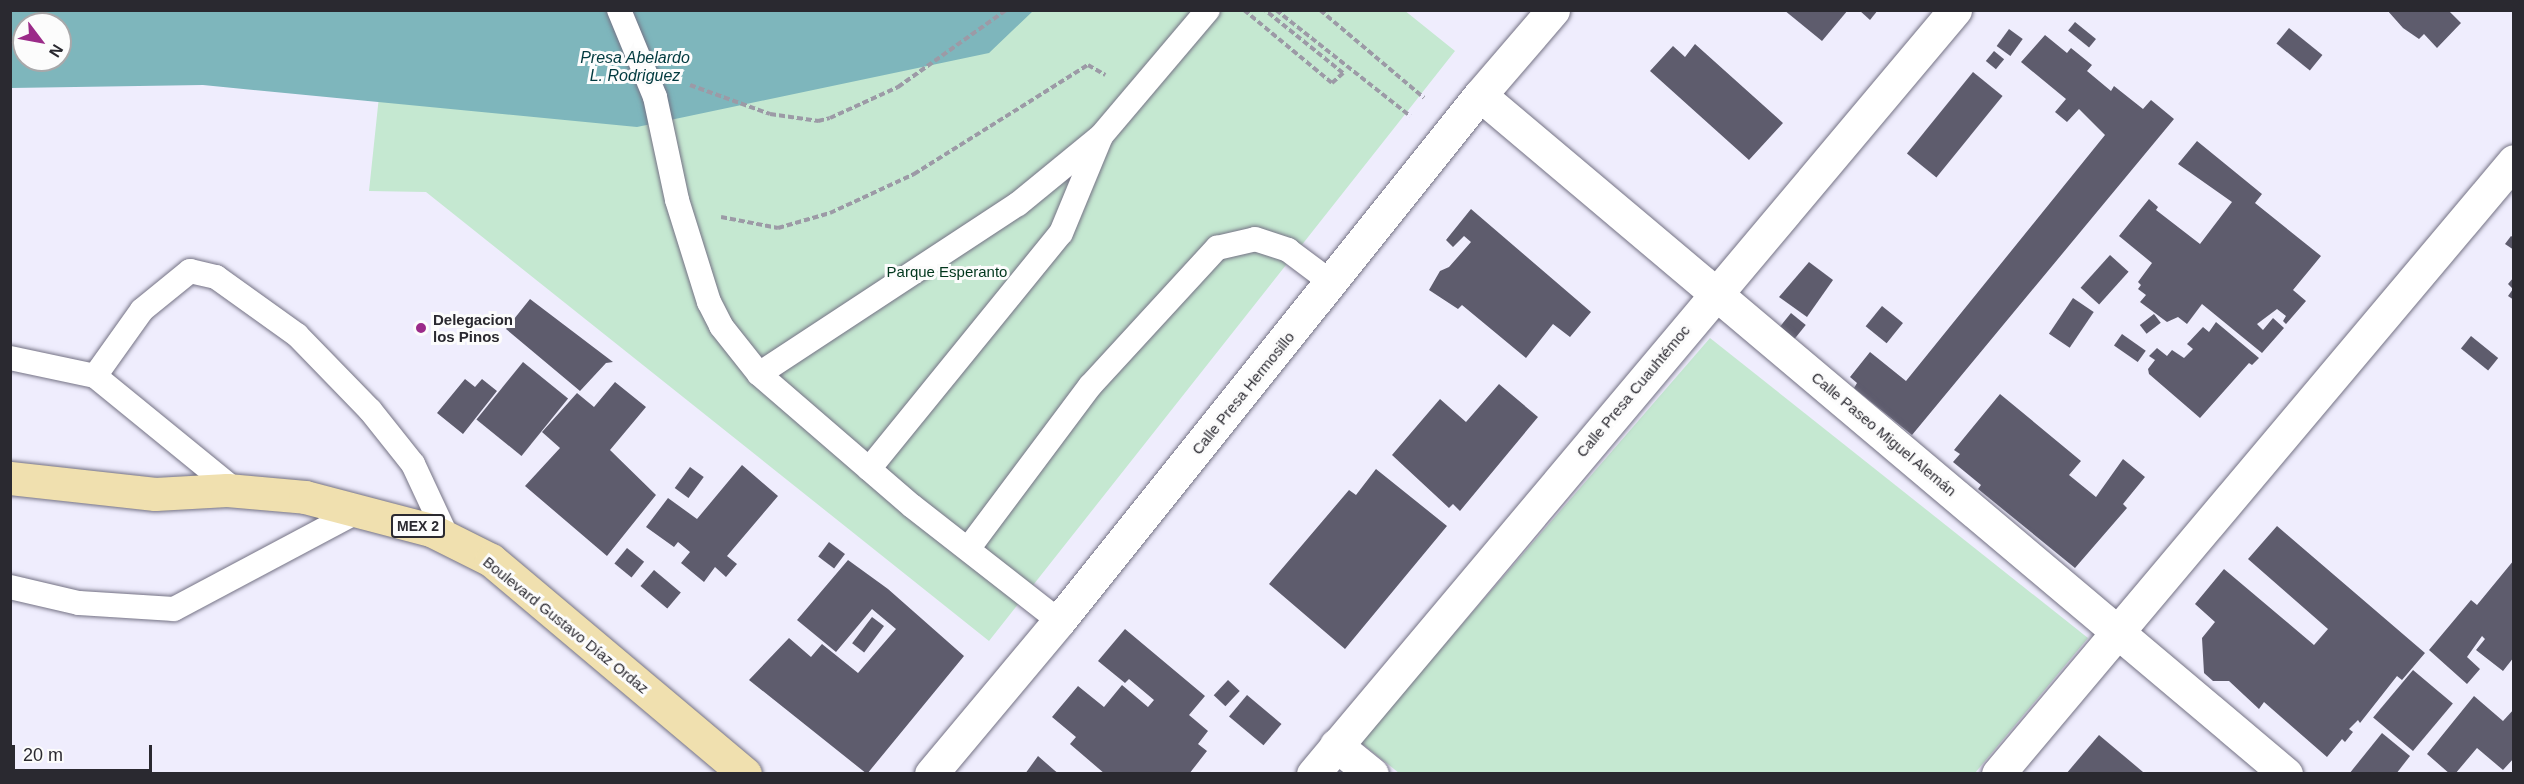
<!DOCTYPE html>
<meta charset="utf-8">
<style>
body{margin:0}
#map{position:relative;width:2524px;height:784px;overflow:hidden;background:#efedfd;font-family:Helvetica,sans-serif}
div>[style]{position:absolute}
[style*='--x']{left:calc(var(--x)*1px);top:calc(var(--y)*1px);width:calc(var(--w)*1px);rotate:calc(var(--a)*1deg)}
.green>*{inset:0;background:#c5e8d1}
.water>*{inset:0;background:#7eb6bc}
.building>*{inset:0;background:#5e5c6d;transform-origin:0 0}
.path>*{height:4px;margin-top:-2px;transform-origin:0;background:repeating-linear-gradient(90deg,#9c9aa6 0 6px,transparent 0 9px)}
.roads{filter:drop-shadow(0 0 2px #747284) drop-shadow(0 0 2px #747284)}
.lane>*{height:24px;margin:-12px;padding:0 12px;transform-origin:12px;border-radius:12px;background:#fff}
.street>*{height:33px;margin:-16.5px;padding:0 16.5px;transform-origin:16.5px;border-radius:16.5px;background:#fff}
.secondary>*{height:33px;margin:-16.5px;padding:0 16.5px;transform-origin:16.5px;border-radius:16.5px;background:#fff}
.primary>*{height:33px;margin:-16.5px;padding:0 16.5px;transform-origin:16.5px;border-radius:16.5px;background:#f0e0af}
.dots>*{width:16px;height:16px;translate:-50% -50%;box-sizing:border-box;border:3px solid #fcfcfc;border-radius:50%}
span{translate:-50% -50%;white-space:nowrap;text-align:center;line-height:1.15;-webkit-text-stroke:6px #fcfcfc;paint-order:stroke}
.shield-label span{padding:2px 4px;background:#fcfcfc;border:2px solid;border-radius:4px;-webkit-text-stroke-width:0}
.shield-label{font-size:14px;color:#2a2930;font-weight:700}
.park-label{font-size:15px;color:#00361c}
.poi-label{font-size:15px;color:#2a2930;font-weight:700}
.left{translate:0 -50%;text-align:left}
.street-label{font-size:15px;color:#2a2930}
.water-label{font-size:16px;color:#013a3f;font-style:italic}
.frame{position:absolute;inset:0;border:12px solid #2a2930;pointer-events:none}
.north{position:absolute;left:12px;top:12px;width:60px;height:60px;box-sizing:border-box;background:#fcfcfc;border:2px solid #a8a8aa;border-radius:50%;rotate:122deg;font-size:16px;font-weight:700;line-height:24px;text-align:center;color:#2a2930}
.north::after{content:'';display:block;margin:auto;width:21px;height:27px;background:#9b2b89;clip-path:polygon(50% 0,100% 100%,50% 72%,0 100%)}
.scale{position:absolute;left:12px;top:745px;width:140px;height:27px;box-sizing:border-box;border:3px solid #2a2930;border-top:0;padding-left:8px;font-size:18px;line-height:21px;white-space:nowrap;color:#2a2930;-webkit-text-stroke:4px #fcfcfc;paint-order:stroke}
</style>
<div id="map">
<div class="green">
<i style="clip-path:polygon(1404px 10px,1455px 51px,989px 641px,426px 192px,369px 191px,388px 11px)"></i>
<i style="clip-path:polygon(1710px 338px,2088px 638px,1975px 773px,1399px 773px,1360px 742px)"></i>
</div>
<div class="water">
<i style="clip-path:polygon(evenodd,10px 11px,1033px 11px,989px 53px,637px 127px,203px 85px,11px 88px,10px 11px,24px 24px,60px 24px,60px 60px,24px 60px,24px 24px)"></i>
</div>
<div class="building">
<i style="clip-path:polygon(1784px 10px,1848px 10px,1822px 41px)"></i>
<i style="clip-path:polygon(1859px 10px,1878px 10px,1870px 20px)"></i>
<i style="clip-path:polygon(2387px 10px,2448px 10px,2461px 23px,2437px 48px,2424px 34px,2419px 39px,2403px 28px)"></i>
<i style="left:2075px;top:22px;width:27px;height:11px;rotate:39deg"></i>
<i style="left:2289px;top:28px;width:43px;height:20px;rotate:39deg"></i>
<i style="left:2009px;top:29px;width:17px;height:21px;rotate:36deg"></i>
<i style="clip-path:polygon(2045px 35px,2067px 53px,2071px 48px,2092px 65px,2087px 71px,2111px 91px,2114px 86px,2143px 109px,2151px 100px,2174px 119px,1912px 435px,1854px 388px,1857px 383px,1850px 377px,1870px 352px,1906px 381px,2105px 135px,2079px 109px,2067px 122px,2055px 112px,2066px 99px,2021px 62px)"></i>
<i style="clip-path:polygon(1695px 44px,1783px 123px,1749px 160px,1650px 71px,1673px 46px,1685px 57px)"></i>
<i style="left:1994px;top:51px;width:13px;height:13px;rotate:39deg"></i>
<i style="left:1973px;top:72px;width:38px;height:105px;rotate:39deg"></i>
<i style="clip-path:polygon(2197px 141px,2262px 194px,2255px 203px,2321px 256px,2293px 290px,2306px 301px,2286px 324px,2283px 321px,2286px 316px,2277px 309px,2257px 324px,2263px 330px,2273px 318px,2284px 328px,2262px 353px,2202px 304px,2187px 324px,2178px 317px,2167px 322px,2140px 302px,2146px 295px,2138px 289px,2141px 285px,2138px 282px,2152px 263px,2119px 236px,2149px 199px,2158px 207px,2156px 210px,2200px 244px,2232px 202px,2178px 164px)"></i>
<i style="clip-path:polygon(1471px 209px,1591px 312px,1570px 337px,1553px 324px,1526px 358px,1462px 305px,1458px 309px,1429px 290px,1440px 271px,1449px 267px,1471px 242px,1464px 236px,1453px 247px,1446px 240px)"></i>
<i style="clip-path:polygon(2511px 236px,2514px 238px,2514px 250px,2505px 244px)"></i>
<i style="left:2110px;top:255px;width:25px;height:44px;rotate:42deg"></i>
<i style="clip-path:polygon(1809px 262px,1833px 280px,1807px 317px,1779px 297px)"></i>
<i style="clip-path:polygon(2514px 277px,2514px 300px,2508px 296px,2513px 289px,2508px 284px)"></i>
<i style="left:2073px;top:298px;width:25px;height:43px;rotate:34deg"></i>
<i style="clip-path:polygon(530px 299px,613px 362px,606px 363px,580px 391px,506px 329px)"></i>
<i style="left:1882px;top:306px;width:27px;height:26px;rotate:39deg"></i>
<i style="left:1791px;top:313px;width:19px;height:18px;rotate:39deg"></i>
<i style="left:2154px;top:314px;width:11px;height:18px;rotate:52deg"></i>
<i style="clip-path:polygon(2216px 322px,2259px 358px,2252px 365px,2249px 363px,2200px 418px,2149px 374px,2148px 369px,2155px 360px,2149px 356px,2157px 348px,2167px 356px,2172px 350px,2184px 358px,2193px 349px,2187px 344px,2203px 327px,2209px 332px)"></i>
<i style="left:2122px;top:334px;width:29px;height:14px;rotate:35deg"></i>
<i style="left:2471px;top:336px;width:35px;height:16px;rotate:39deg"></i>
<i style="left:523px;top:362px;width:58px;height:74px;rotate:39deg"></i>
<i style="clip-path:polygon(465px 379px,475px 387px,482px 379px,497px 391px,463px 434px,437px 413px)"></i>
<i style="clip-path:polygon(615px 382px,646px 407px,610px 450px,656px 495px,607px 556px,525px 486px,560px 448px,542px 432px,577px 393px,594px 407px)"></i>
<i style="clip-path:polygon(1499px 384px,1538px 417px,1460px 511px,1453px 504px,1449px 508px,1392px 455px,1440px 399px,1466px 422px)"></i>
<i style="clip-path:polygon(2000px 394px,2081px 461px,2069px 475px,2096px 497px,2123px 459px,2145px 477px,2123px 504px,2127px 508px,2075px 568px,1978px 489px,1981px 485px,1953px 462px,1960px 454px,1954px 450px)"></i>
<i style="clip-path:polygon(742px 465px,778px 496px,727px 556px,737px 564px,726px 577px,715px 567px,704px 582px,681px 563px,690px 552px,678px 542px,674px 547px,646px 527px,668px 498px,697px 519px)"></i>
<i style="left:690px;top:467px;width:17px;height:26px;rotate:36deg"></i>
<i style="clip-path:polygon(1376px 469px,1447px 526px,1345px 649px,1269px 584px,1349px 490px,1356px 495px)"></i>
<i style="clip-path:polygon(2277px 526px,2425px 653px,2402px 680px,2397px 676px,2360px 723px,2358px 720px,2349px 729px,2353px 732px,2345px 742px,2342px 739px,2327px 757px,2264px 702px,2259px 709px,2229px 681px,2213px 681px,2204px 673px,2202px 638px,2215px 622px,2195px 604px,2224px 569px,2314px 645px,2328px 629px,2248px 559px)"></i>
<i style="left:829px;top:542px;width:20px;height:18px;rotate:37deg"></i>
<i style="left:627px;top:548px;width:22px;height:20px;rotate:39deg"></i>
<i style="clip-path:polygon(848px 560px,888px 589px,964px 656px,867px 774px,749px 680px,789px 638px,811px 657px,822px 644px,858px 673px,896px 629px,872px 609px,836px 652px,797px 620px)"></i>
<i style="clip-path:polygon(2514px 560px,2514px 657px,2503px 671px,2476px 650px,2485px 639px,2482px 636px,2467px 657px,2480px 669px,2467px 684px,2429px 650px,2471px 600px,2477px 605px)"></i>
<i style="left:654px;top:570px;width:35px;height:21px;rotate:40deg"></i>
<i style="left:872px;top:617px;width:15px;height:33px;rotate:37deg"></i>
<i style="clip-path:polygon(1125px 629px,1205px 696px,1189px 715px,1208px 731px,1198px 744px,1207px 751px,1189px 774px,1105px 774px,1070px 744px,1076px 737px,1052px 717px,1078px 686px,1104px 707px,1122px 685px,1148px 707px,1154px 700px,1129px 679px,1125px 683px,1098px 661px)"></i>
<i style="left:2413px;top:670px;width:52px;height:62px;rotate:40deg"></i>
<i style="left:1228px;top:680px;width:16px;height:21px;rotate:43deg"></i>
<i style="left:1247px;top:695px;width:45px;height:28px;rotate:40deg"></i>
<i style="clip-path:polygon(2474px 696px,2503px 721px,2514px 709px,2514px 758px,2503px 770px,2477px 748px,2455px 774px,2450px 774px,2427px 754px)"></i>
<i style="clip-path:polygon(2382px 733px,2410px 756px,2396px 774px,2349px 774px)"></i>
<i style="clip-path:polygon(2099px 735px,2143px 772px,2141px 774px,2066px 774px)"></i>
<i style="clip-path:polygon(1038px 756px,1054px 770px,1059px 774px,1025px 774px)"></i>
</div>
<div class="path">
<i style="--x:1244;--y:10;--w:114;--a:39.7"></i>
<i style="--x:1332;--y:83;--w:15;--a:-42"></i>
<i style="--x:1343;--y:73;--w:100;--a:-141.1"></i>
<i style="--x:1276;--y:10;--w:171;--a:38.3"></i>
<i style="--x:1320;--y:10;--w:136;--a:40.2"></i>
<i style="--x:690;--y:85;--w:85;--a:19.9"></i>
<i style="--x:770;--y:114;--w:49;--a:8.3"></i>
<i style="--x:818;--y:121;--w:12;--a:-14"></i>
<i style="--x:830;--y:118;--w:75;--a:-24.5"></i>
<i style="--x:898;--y:87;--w:133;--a:-35.5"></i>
<i style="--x:721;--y:217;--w:58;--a:10.9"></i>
<i style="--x:778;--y:228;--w:54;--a:-16.1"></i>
<i style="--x:830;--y:213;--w:93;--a:-24.9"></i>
<i style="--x:914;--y:174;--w:205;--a:-32.1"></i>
<i style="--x:1088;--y:65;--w:20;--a:30"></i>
</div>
<div class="roads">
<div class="lane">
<i style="--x:619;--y:10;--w:94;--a:67.5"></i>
<i style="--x:655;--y:97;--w:105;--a:77.9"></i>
<i style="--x:677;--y:200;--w:107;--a:72.6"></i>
<i style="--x:709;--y:302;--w:27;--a:63"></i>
<i style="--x:721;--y:326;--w:61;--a:51.6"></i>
<i style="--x:759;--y:374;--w:202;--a:40.8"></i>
<i style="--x:912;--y:506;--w:187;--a:38"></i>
<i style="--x:10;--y:358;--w:87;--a:12"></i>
<i style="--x:759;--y:374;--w:310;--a:-33.3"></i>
<i style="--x:1018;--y:204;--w:107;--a:-39.3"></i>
<i style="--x:1101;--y:136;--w:165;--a:-49.7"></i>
<i style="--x:869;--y:469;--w:304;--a:-50.9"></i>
<i style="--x:1061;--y:233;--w:102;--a:-67.5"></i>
<i style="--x:236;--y:491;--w:182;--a:-140.8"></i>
<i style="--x:95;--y:376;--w:81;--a:-54.5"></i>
<i style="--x:142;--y:310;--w:62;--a:-39.1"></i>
<i style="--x:190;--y:271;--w:27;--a:13"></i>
<i style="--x:216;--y:277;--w:100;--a:35.6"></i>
<i style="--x:297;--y:335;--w:105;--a:45.8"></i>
<i style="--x:370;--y:410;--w:69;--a:51.5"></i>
<i style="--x:413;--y:464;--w:83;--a:65"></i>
<i style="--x:968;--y:549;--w:204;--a:-53.2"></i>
<i style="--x:1090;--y:386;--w:188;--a:-47.4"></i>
<i style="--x:1217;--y:248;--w:39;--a:-13"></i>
<i style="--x:1255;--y:239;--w:35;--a:18"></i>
<i style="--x:1288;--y:250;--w:54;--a:36.7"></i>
<i style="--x:10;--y:587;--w:71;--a:13.1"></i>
<i style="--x:79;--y:603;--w:95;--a:3.6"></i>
<i style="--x:174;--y:609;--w:213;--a:-28"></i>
</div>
<div class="street">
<i style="--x:1480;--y:95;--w:1054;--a:40.11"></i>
<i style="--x:1336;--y:745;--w:46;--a:38.9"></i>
<i style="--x:931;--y:774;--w:199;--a:-50.1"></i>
<i style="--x:1059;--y:621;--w:674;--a:-51.33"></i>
<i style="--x:1480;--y:95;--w:112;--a:-49.3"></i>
<i style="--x:1998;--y:774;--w:801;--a:-49.91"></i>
</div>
<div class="secondary">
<i style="--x:1313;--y:774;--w:998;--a:-49.96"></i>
</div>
<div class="primary">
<i style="--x:10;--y:478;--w:146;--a:6.3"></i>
<i style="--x:155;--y:494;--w:72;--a:-3.2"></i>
<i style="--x:227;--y:490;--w:78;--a:5.1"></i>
<i style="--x:305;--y:497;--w:130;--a:14.7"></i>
<i style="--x:431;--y:530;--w:67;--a:26.6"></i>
<i style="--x:491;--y:560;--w:332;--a:40.1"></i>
</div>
</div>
<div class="dots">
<i style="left:421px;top:328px;background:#9b2b89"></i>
</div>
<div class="shield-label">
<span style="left:418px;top:526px">MEX 2</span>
</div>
<div class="park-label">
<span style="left:947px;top:272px">Parque Esperanto</span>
</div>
<div class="poi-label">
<span class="left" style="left:433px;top:328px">Delegacion<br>los Pinos</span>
</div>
<div class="street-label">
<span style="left:1633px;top:391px;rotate:-50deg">Calle Presa Cuauhtémoc</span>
<span style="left:1243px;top:393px;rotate:-51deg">Calle Presa Hermosillo</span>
<span style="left:1884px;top:434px;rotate:40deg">Calle Paseo Miguel Alemán</span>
<span style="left:566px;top:625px;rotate:39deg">Boulevard Gustavo Díaz Ordaz</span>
</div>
<div class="water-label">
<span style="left:635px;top:67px">Presa Abelardo<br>L. Rodriguez</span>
</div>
<div class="frame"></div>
<div class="north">N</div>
<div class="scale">20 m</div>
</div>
